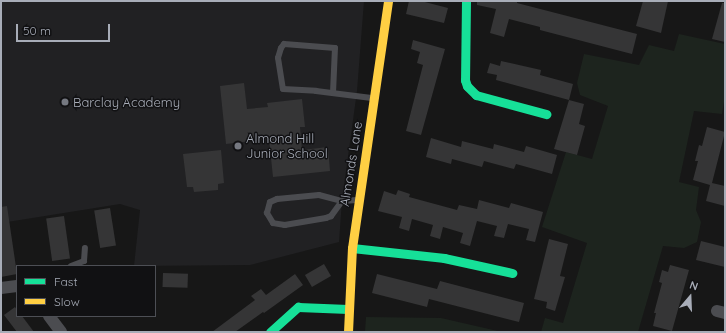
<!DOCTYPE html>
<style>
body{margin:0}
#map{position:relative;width:726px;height:333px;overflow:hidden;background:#171717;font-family:Quicksand,sans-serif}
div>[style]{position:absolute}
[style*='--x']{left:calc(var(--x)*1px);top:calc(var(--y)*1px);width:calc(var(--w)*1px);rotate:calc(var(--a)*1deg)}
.built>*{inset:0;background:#212123}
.green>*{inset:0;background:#1d241e}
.building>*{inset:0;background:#353536;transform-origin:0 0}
.lane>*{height:6px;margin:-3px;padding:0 3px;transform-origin:3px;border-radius:3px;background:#4b4c50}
.street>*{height:12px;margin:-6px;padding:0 6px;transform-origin:6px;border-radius:6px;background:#4b4c50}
.fast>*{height:9px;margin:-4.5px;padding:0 4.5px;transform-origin:4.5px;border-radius:4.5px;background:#16e098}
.slow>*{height:9px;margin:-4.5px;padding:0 4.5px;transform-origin:4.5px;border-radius:4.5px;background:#ffcf43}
.dots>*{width:11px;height:11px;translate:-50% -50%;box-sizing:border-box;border:2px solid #111113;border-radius:50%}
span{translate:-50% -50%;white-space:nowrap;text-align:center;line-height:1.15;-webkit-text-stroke:3px #111113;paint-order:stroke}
.poi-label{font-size:13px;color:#a8adb8}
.left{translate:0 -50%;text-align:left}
.street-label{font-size:13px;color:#a8adb8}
.frame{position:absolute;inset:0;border:2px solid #a8adb8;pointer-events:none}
.legend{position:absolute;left:16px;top:265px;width:140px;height:52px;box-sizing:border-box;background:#111113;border:1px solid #4d4f55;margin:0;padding:5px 7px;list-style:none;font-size:12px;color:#a8adb8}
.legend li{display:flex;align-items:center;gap:8px;height:20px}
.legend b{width:20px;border:1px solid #4d4f55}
.north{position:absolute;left:670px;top:277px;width:40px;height:40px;-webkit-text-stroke:3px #111113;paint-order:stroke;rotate:19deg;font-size:11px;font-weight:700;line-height:16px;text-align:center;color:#a8adb8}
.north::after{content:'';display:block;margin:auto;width:14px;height:18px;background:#a8adb8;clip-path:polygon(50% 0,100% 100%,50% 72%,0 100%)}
.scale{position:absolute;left:16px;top:24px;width:94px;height:18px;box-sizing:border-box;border:2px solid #a8adb8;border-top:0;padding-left:5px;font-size:12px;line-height:14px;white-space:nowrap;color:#a8adb8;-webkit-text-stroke:3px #111113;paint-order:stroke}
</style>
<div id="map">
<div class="built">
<i style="clip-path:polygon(1px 1px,364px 1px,357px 91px,342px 200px,339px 242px,250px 265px,134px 266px,140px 210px,120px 204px,1px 223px)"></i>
</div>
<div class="green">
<i style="clip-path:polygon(679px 34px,725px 44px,725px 96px,722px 114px,694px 111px,679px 182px,699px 187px,696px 210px,701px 222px,697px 242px,684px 248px,663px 246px,638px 332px,541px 332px,545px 318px,563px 323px,587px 243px,542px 227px,566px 152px,592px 159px,608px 106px,580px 95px,577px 83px,584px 54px,639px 65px,649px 45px,674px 51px)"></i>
<i style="clip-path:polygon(366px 317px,441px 318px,502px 332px,365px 332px)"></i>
</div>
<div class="building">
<i style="clip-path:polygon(409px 1px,421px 1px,448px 8px,444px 23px,406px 14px)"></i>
<i style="clip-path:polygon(477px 1px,517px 1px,517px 3px,637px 34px,632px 54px,540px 30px,540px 27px,509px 19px,504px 37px,490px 33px,496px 9px,477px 5px)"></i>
<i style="clip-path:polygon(643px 1px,668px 1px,661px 33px,636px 26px)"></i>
<i style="clip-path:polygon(722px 3px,725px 3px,725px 42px,712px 39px)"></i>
<i style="clip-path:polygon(413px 40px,445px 49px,421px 135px,406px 131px,423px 65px,417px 63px,420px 52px,411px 49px)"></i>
<i style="clip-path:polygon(501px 61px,541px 70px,540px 75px,573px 84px,569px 100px,584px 104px,579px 124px,585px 126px,577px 155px,554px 149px,569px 100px,496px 80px,497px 75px,487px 73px,490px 63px,500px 66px)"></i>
<i style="clip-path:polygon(244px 83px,247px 109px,268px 107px,267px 103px,302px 99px,305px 127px,300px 127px,302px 150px,328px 147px,330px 171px,273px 177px,269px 139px,226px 144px,220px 86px)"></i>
<i style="clip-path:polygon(707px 127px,725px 132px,712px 183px,725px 186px,725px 206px,706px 201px,710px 185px,693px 180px,698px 161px,695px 161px,699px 145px,702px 146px)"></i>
<i style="clip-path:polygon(431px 138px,461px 147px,462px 141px,493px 149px,494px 144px,524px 152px,526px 146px,557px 155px,552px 174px,516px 164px,514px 169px,484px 161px,482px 167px,452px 159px,451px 164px,426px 157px)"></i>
<i style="clip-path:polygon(221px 150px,224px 183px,218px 184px,218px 190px,194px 192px,193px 187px,187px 187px,183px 154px)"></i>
<i style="clip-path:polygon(398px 190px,410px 194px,409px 197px,457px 210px,459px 205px,477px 209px,479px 200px,509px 208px,511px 203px,543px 212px,535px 242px,526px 240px,529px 229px,508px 224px,504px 238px,494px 236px,497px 226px,477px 221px,470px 246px,460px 243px,463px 233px,443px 227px,440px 239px,430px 236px,433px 225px,412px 219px,409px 231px,399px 228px,402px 217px,378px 211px,384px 191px,396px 195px)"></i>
<i style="clip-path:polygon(7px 206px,17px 274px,1px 277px,1px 207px)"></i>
<i style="left:110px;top:208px;width:38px;height:16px;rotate:81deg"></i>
<i style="left:64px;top:216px;width:43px;height:18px;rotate:82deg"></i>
<i style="clip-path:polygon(549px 239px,568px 244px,560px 276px,565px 277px,555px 311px,546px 308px,547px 302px,534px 299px)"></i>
<i style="clip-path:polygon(701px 241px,725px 247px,725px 267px,696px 260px)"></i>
<i style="left:324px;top:264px;width:14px;height:22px;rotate:60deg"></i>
<i style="clip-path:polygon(670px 265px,689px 270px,672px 331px,653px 326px,656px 313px,654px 313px,662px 283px,659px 282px,662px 270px,668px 272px)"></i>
<i style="left:163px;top:273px;width:25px;height:14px;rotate:2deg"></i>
<i style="clip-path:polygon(295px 274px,303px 285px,264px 313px,263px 312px,235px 332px,212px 332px,255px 300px,251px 296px,261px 289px,266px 295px)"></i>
<i style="clip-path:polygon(377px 274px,437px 289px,440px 281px,524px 303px,519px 322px,429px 299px,427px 307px,372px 293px)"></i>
<i style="clip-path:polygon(15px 307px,17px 310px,17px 316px,22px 316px,34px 332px,17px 332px,4px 315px)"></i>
</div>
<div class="lane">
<i style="--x:333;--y:93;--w:45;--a:-87.5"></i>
<i style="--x:335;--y:48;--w:51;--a:-175.5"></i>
<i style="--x:284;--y:44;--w:5;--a:127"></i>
<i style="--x:281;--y:48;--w:10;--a:107"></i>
<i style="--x:278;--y:58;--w:31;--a:81"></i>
<i style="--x:283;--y:89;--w:33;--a:3"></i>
<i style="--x:316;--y:91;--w:56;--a:7.1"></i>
<i style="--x:342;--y:201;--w:19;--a:126"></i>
<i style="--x:331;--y:216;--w:5;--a:158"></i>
<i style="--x:326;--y:218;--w:42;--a:170.3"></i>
<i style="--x:285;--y:225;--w:12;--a:-171"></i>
<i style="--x:273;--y:223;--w:12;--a:-121"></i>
<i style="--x:267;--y:213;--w:11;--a:-75"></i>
<i style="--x:270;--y:202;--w:8;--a:-23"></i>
<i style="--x:277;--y:199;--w:42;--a:-5.4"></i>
<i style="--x:319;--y:195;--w:24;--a:15"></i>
<i style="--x:342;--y:201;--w:15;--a:-4"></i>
<i style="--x:71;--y:266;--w:14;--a:-21"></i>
<i style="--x:84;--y:261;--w:13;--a:-86"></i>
</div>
<div class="street">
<i style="--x:1;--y:288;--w:16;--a:-7"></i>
<i style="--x:717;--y:311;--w:8;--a:14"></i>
<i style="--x:49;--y:316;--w:20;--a:53"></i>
</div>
<div class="fast">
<i style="--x:466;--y:1;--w:79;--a:90.7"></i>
<i style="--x:465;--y:80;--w:6;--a:72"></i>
<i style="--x:467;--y:86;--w:13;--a:45"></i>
<i style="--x:476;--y:95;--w:73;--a:15.2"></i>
<i style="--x:352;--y:248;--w:93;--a:6.2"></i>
<i style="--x:444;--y:258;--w:70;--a:12.4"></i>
<i style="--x:270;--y:332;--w:38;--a:-42"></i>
<i style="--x:298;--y:307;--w:50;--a:2.3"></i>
</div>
<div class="slow">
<i style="--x:348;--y:332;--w:84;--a:-87.3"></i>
<i style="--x:352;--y:248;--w:250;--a:-81.7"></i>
</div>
<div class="dots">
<i style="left:65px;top:102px;background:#757880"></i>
<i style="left:238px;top:146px;background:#757880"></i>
</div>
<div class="poi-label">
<span class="left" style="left:73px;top:102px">Barclay Academy</span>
<span class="left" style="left:246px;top:146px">Almond Hill<br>Junior School</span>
</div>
<div class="street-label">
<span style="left:351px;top:164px;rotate:-81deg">Almonds Lane</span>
</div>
<div class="frame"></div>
<ul class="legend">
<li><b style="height:5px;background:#16e098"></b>Fast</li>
<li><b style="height:5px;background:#ffcf43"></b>Slow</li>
</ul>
<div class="north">N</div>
<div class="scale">50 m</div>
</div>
